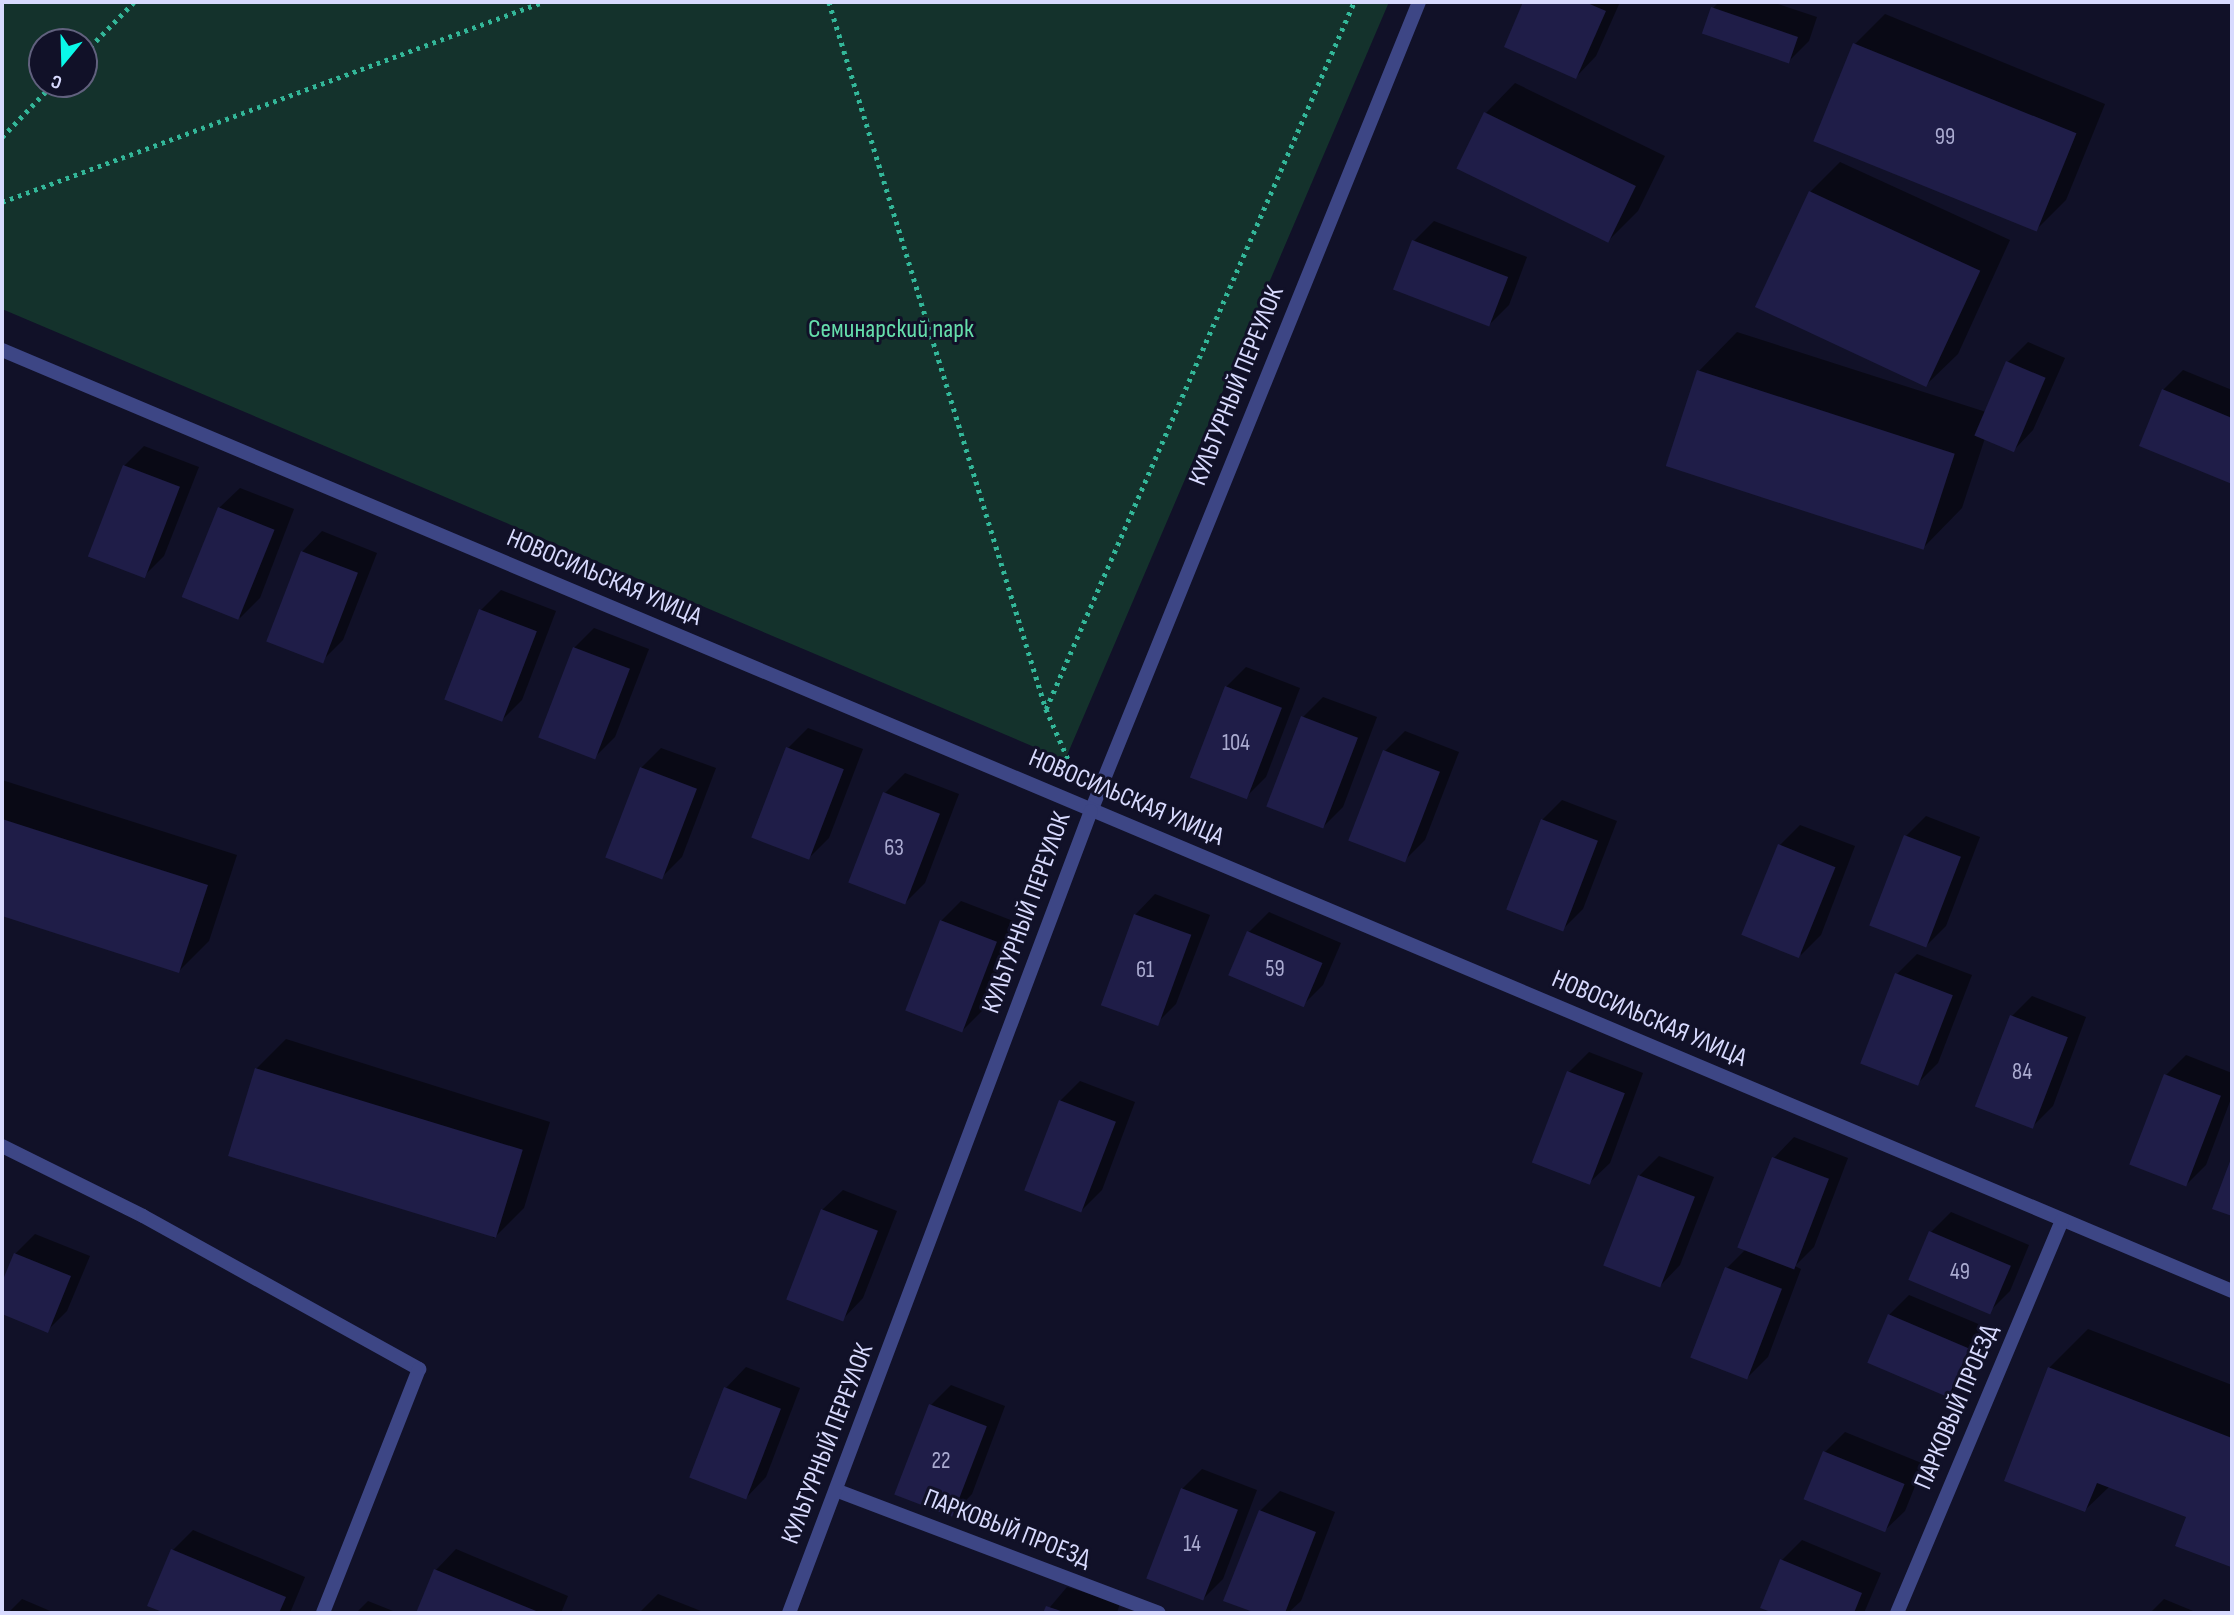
<!DOCTYPE html>
<meta charset="utf-8">
<style>
body{margin:0}
#map{position:relative;width:2234px;height:1615px;overflow:hidden;background:#111128;font-family:"Sofia Sans Condensed",sans-serif}
div>[style]{position:absolute}
[style*='--x']{left:calc(var(--x)*1px);top:calc(var(--y)*1px);width:calc(var(--w)*1px);rotate:calc(var(--a)*1deg)}
.green>*{inset:0;background:#14322c}
.shadow>*{inset:0;background:#0007}
.building>*{inset:0;background:#1f1d48;transform-origin:0 0}
.path>*{height:4.5px;margin-top:-2.25px;transform-origin:0;background:repeating-linear-gradient(90deg,#33b799 0 3.5px,transparent 0 8.5px)}
.lane>*{height:14px;margin:-7px;padding:0 7px;transform-origin:7px;border-radius:7px;background:#3d4685}
.street>*{height:14px;margin:-7px;padding:0 7px;transform-origin:7px;border-radius:7px;background:#3d4685}
span{translate:-50% -50%;white-space:nowrap;text-align:center;line-height:1.15;-webkit-text-stroke:6px #111128;paint-order:stroke}
.number-label{font-size:23px;color:#aaabd0}
.number-label span{-webkit-text-stroke-width:0}
.park-label{font-size:26px;color:#65ddab}
.street-label{font-size:26px;color:#d8dafe}
.frame{position:absolute;inset:0;border:4px solid #d8dafe;pointer-events:none}
.north{position:absolute;left:28px;top:28px;width:70px;height:70px;box-sizing:border-box;background:#111128;border:2px solid #61617e;border-radius:50%;rotate:199deg;font-size:19px;font-weight:700;line-height:28px;text-align:center;color:#d8dafe}
.north::after{content:'';display:block;margin:auto;width:24px;height:32px;background:#0af9e9;clip-path:polygon(50% 0,100% 100%,50% 72%,0 100%)}
</style>
<div id="map">
<div class="green">
<i style="clip-path:polygon(evenodd,2px 2px,1389px 2px,1065px 760px,2px 309px,2px 2px,42px 42px,84px 42px,84px 84px,42px 84px,42px 42px)"></i>
</div>
<div class="shadow">
<i style="clip-path:polygon(1525px 2px,1620px 2px,1596px 56px,1576px 77px,1506px 46px)"></i>
<i style="clip-path:polygon(1719px 2px,1772px 2px,1817px 17px,1809px 41px,1789px 61px,1713px 8px)"></i>
<i style="clip-path:polygon(1885px 14px,2105px 104px,2066px 200px,2036px 230px,1855px 44px)"></i>
<i style="clip-path:polygon(1515px 83px,1665px 156px,1638px 211px,1608px 241px,1459px 168px,1486px 113px)"></i>
<i style="clip-path:polygon(1840px 162px,2010px 240px,1958px 354px,1928px 383px,1810px 192px)"></i>
<i style="clip-path:polygon(1434px 221px,1527px 257px,1509px 305px,1489px 325px,1414px 241px)"></i>
<i style="clip-path:polygon(1737px 332px,1986px 412px,2008px 362px,2028px 342px,2065px 358px,2033px 430px,2013px 451px,1985px 438px,1962px 508px,1924px 547px,1699px 371px)"></i>
<i style="clip-path:polygon(2183px 370px,2232px 390px,2232px 482px,2141px 445px,2163px 390px)"></i>
<i style="clip-path:polygon(144px 446px,199px 467px,164px 556px,144px 576px,124px 466px)"></i>
<i style="clip-path:polygon(240px 488px,294px 509px,260px 598px,240px 618px,219px 508px)"></i>
<i style="clip-path:polygon(322px 531px,377px 553px,343px 640px,323px 660px,302px 552px)"></i>
<i style="clip-path:polygon(501px 590px,556px 611px,522px 700px,502px 720px,481px 610px)"></i>
<i style="clip-path:polygon(594px 628px,649px 649px,615px 737px,595px 757px,574px 648px)"></i>
<i style="clip-path:polygon(1246px 667px,1300px 688px,1266px 777px,1246px 797px,1226px 687px)"></i>
<i style="clip-path:polygon(1323px 697px,1377px 717px,1343px 807px,1323px 827px,1268px 806px,1303px 717px)"></i>
<i style="clip-path:polygon(808px 728px,863px 749px,829px 838px,809px 858px,788px 748px)"></i>
<i style="clip-path:polygon(1405px 731px,1459px 752px,1425px 840px,1405px 860px,1385px 751px)"></i>
<i style="clip-path:polygon(661px 748px,716px 768px,682px 857px,662px 877px,641px 768px)"></i>
<i style="clip-path:polygon(905px 773px,959px 794px,925px 883px,905px 903px,885px 793px)"></i>
<i style="clip-path:polygon(2px 780px,237px 855px,209px 941px,179px 971px,2px 914px)"></i>
<i style="clip-path:polygon(1562px 800px,1617px 821px,1583px 909px,1563px 929px,1542px 820px)"></i>
<i style="clip-path:polygon(1926px 816px,1980px 837px,1946px 926px,1926px 946px,1906px 836px)"></i>
<i style="clip-path:polygon(1800px 825px,1855px 846px,1821px 935px,1801px 955px,1780px 845px)"></i>
<i style="clip-path:polygon(1155px 894px,1210px 915px,1176px 1004px,1156px 1024px,1135px 915px)"></i>
<i style="clip-path:polygon(961px 901px,1016px 922px,982px 1011px,962px 1031px,941px 921px)"></i>
<i style="clip-path:polygon(1269px 912px,1341px 943px,1323px 985px,1303px 1005px,1249px 932px)"></i>
<i style="clip-path:polygon(1917px 954px,1972px 975px,1938px 1063px,1918px 1083px,1897px 974px)"></i>
<i style="clip-path:polygon(2032px 996px,2086px 1017px,2053px 1106px,2033px 1126px,2012px 1016px)"></i>
<i style="clip-path:polygon(286px 1039px,550px 1122px,524px 1208px,494px 1238px,256px 1069px)"></i>
<i style="clip-path:polygon(1589px 1052px,1643px 1073px,1610px 1163px,1589px 1183px,1569px 1072px)"></i>
<i style="clip-path:polygon(2186px 1055px,2232px 1073px,2232px 1096px,2206px 1165px,2186px 1185px,2166px 1075px)"></i>
<i style="clip-path:polygon(1080px 1081px,1135px 1102px,1102px 1190px,1082px 1210px,1060px 1101px)"></i>
<i style="clip-path:polygon(1794px 1137px,1848px 1158px,1814px 1247px,1795px 1266px,1801px 1269px,1768px 1357px,1748px 1377px,1727px 1268px,1746px 1249px,1740px 1247px,1774px 1158px)"></i>
<i style="clip-path:polygon(1659px 1156px,1714px 1177px,1680px 1265px,1660px 1286px,1639px 1176px)"></i>
<i style="clip-path:polygon(843px 1190px,897px 1211px,863px 1298px,843px 1319px,822px 1210px)"></i>
<i style="clip-path:polygon(1951px 1212px,2029px 1245px,2010px 1291px,1990px 1311px,1931px 1232px)"></i>
<i style="clip-path:polygon(35px 1234px,90px 1256px,67px 1311px,47px 1331px,2px 1312px,2px 1287px,15px 1254px)"></i>
<i style="clip-path:polygon(1909px 1295px,1988px 1328px,1969px 1374px,1949px 1394px,1889px 1315px)"></i>
<i style="clip-path:polygon(2088px 1329px,2232px 1385px,2231px 1565px,2177px 1545px,2188px 1516px,2110px 1486px,2085px 1510px,2049px 1368px)"></i>
<i style="clip-path:polygon(746px 1367px,800px 1388px,766px 1477px,746px 1498px,692px 1477px,726px 1388px)"></i>
<i style="clip-path:polygon(951px 1385px,1005px 1406px,972px 1494px,952px 1515px,931px 1405px)"></i>
<i style="clip-path:polygon(1845px 1432px,1924px 1464px,1905px 1511px,1884px 1531px,1806px 1498px,1825px 1452px)"></i>
<i style="clip-path:polygon(1202px 1469px,1257px 1490px,1223px 1579px,1203px 1599px,1182px 1489px)"></i>
<i style="clip-path:polygon(1280px 1491px,1335px 1512px,1301px 1601px,1288px 1613px,1261px 1613px,1226px 1600px,1260px 1511px)"></i>
<i style="clip-path:polygon(193px 1530px,305px 1577px,290px 1613px,169px 1613px,150px 1605px,173px 1550px)"></i>
<i style="clip-path:polygon(1802px 1540px,1881px 1573px,1864px 1613px,1779px 1613px,1763px 1607px,1782px 1560px)"></i>
<i style="clip-path:polygon(456px 1549px,568px 1596px,561px 1613px,418px 1613px,436px 1570px)"></i>
<i style="clip-path:polygon(1067px 1587px,1120px 1603px,1117px 1613px,1045px 1613px)"></i>
<i style="clip-path:polygon(658px 1594px,706px 1613px,639px 1613px)"></i>
<i style="clip-path:polygon(22px 1599px,55px 1613px,8px 1613px)"></i>
<i style="clip-path:polygon(2164px 1599px,2198px 1613px,2150px 1613px)"></i>
<i style="clip-path:polygon(368px 1601px,398px 1613px,356px 1613px)"></i>
</div>
<div class="building">
<i style="clip-path:polygon(1523px 2px,1585px 2px,1606px 11px,1576px 79px,1504px 47px)"></i>
<i style="left:1711px;top:7px;width:92px;height:28px;rotate:19deg"></i>
<i style="left:1853px;top:43px;width:241px;height:106px;rotate:22deg"></i>
<i style="left:1484px;top:112px;width:169px;height:63px;rotate:26deg"></i>
<i style="left:1809px;top:191px;width:189px;height:128px;rotate:25deg"></i>
<i style="left:1412px;top:240px;width:103px;height:53px;rotate:21deg"></i>
<i style="left:2006px;top:361px;width:43px;height:81px;rotate:23deg"></i>
<i style="left:1697px;top:370px;width:271px;height:101px;rotate:18deg"></i>
<i style="clip-path:polygon(2162px 389px,2232px 418px,2232px 484px,2139px 446px)"></i>
<i style="left:123px;top:465px;width:61px;height:98px;rotate:21deg"></i>
<i style="left:218px;top:507px;width:61px;height:97px;rotate:22deg"></i>
<i style="left:301px;top:551px;width:61px;height:97px;rotate:21deg"></i>
<i style="left:479px;top:609px;width:62px;height:97px;rotate:21deg"></i>
<i style="left:573px;top:647px;width:61px;height:97px;rotate:21deg"></i>
<i style="left:1225px;top:686px;width:61px;height:98px;rotate:21deg"></i>
<i style="left:1301px;top:716px;width:61px;height:97px;rotate:21deg"></i>
<i style="left:786px;top:747px;width:62px;height:97px;rotate:21deg"></i>
<i style="left:1383px;top:750px;width:61px;height:97px;rotate:21deg"></i>
<i style="left:640px;top:767px;width:61px;height:97px;rotate:21deg"></i>
<i style="left:883px;top:792px;width:61px;height:97px;rotate:21deg"></i>
<i style="clip-path:polygon(2px 819px,208px 885px,179px 973px,2px 916px)"></i>
<i style="left:1541px;top:819px;width:61px;height:97px;rotate:21deg"></i>
<i style="left:1904px;top:835px;width:61px;height:97px;rotate:21deg"></i>
<i style="left:1778px;top:844px;width:62px;height:98px;rotate:22deg"></i>
<i style="left:1134px;top:914px;width:61px;height:97px;rotate:20deg"></i>
<i style="left:940px;top:920px;width:61px;height:97px;rotate:21deg"></i>
<i style="left:1247px;top:931px;width:82px;height:48px;rotate:23deg"></i>
<i style="left:1895px;top:973px;width:62px;height:97px;rotate:21deg"></i>
<i style="left:2010px;top:1015px;width:62px;height:98px;rotate:21deg"></i>
<i style="left:255px;top:1068px;width:280px;height:92px;rotate:17deg"></i>
<i style="left:1567px;top:1071px;width:62px;height:98px;rotate:21deg"></i>
<i style="left:2164px;top:1074px;width:61px;height:97px;rotate:21deg"></i>
<i style="left:1059px;top:1100px;width:61px;height:97px;rotate:21deg"></i>
<i style="clip-path:polygon(2232px 1156px,2232px 1216px,2212px 1209px)"></i>
<i style="left:1772px;top:1157px;width:61px;height:97px;rotate:21deg"></i>
<i style="left:1638px;top:1175px;width:61px;height:97px;rotate:21deg"></i>
<i style="left:821px;top:1209px;width:61px;height:97px;rotate:21deg"></i>
<i style="left:1929px;top:1231px;width:89px;height:53px;rotate:23deg"></i>
<i style="clip-path:polygon(14px 1253px,71px 1276px,48px 1333px,2px 1314px,2px 1282px)"></i>
<i style="left:1725px;top:1267px;width:61px;height:97px;rotate:21deg"></i>
<i style="left:1888px;top:1314px;width:88px;height:53px;rotate:23deg"></i>
<i style="clip-path:polygon(2048px 1367px,2232px 1438px,2231px 1567px,2175px 1546px,2186px 1517px,2097px 1483px,2085px 1512px,2004px 1481px)"></i>
<i style="left:724px;top:1387px;width:61px;height:97px;rotate:21deg"></i>
<i style="left:929px;top:1404px;width:62px;height:97px;rotate:21deg"></i>
<i style="left:1823px;top:1451px;width:88px;height:52px;rotate:22deg"></i>
<i style="left:1181px;top:1488px;width:61px;height:97px;rotate:21deg"></i>
<i style="clip-path:polygon(1259px 1510px,1316px 1532px,1285px 1613px,1256px 1613px,1223px 1601px)"></i>
<i style="clip-path:polygon(171px 1549px,286px 1597px,279px 1613px,165px 1613px,147px 1606px)"></i>
<i style="clip-path:polygon(1780px 1559px,1862px 1593px,1854px 1613px,1774px 1613px,1760px 1608px)"></i>
<i style="clip-path:polygon(434px 1569px,541px 1613px,416px 1613px)"></i>
<i style="clip-path:polygon(1046px 1606px,1067px 1613px,1043px 1613px)"></i>
</div>
<div class="path">
<i style="--x:829;--y:2;--w:740;--a:72.94"></i>
<i style="--x:1046;--y:709;--w:64;--a:66.2"></i>
<i style="--x:84;--y:53;--w:71;--a:-45.6"></i>
<i style="--x:2;--y:137;--w:74;--a:-46.1"></i>
<i style="--x:2;--y:202;--w:577;--a:-20.29"></i>
<i style="--x:1046;--y:709;--w:771;--a:-66.46"></i>
</div>
<div class="lane">
<i style="--x:1091;--y:811;--w:873;--a:-67.93"></i>
<i style="--x:2;--y:1146;--w:157;--a:26.4"></i>
<i style="--x:143;--y:1216;--w:316;--a:29"></i>
<i style="--x:419;--y:1369;--w:262;--a:111.5"></i>
</div>
<div class="street">
<i style="--x:2;--y:350;--w:2420;--a:22.88"></i>
<i style="--x:838;--y:1491;--w:343;--a:20.8"></i>
<i style="--x:789;--y:1613;--w:857;--a:-69.37"></i>
<i style="--x:1897;--y:1613;--w:426;--a:-67.2"></i>
</div>
<div class="number-label">
<span style="left:1945px;top:137px">99</span>
<span style="left:1236px;top:743px">104</span>
<span style="left:894px;top:848px">63</span>
<span style="left:1275px;top:969px">59</span>
<span style="left:1145px;top:970px">61</span>
<span style="left:2022px;top:1072px">84</span>
<span style="left:1960px;top:1272px">49</span>
<span style="left:941px;top:1461px">22</span>
<span style="left:1192px;top:1544px">14</span>
</div>
<div class="park-label">
<span style="left:891px;top:330px">Семинарский парк</span>
</div>
<div class="street-label">
<span style="left:1237px;top:386px;rotate:-68deg">КУЛЬТУРНЫЙ ПЕРЕУЛОК</span>
<span style="left:604px;top:578px;rotate:23deg">НОВОСИЛЬСКАЯ УЛИЦА</span>
<span style="left:1126px;top:798px;rotate:23deg">НОВОСИЛЬСКАЯ УЛИЦА</span>
<span style="left:1027px;top:913px;rotate:-70deg">КУЛЬТУРНЫЙ ПЕРЕУЛОК</span>
<span style="left:1649px;top:1019px;rotate:23deg">НОВОСИЛЬСКАЯ УЛИЦА</span>
<span style="left:1957px;top:1407px;rotate:-67deg">ПАРКОВЫЙ ПРОЕЗД</span>
<span style="left:828px;top:1444px;rotate:-69deg">КУЛЬТУРНЫЙ ПЕРЕУЛОК</span>
<span style="left:1007px;top:1529px;rotate:21deg">ПАРКОВЫЙ ПРОЕЗД</span>
</div>
<div class="frame"></div>
<div class="north">С</div>
</div>
